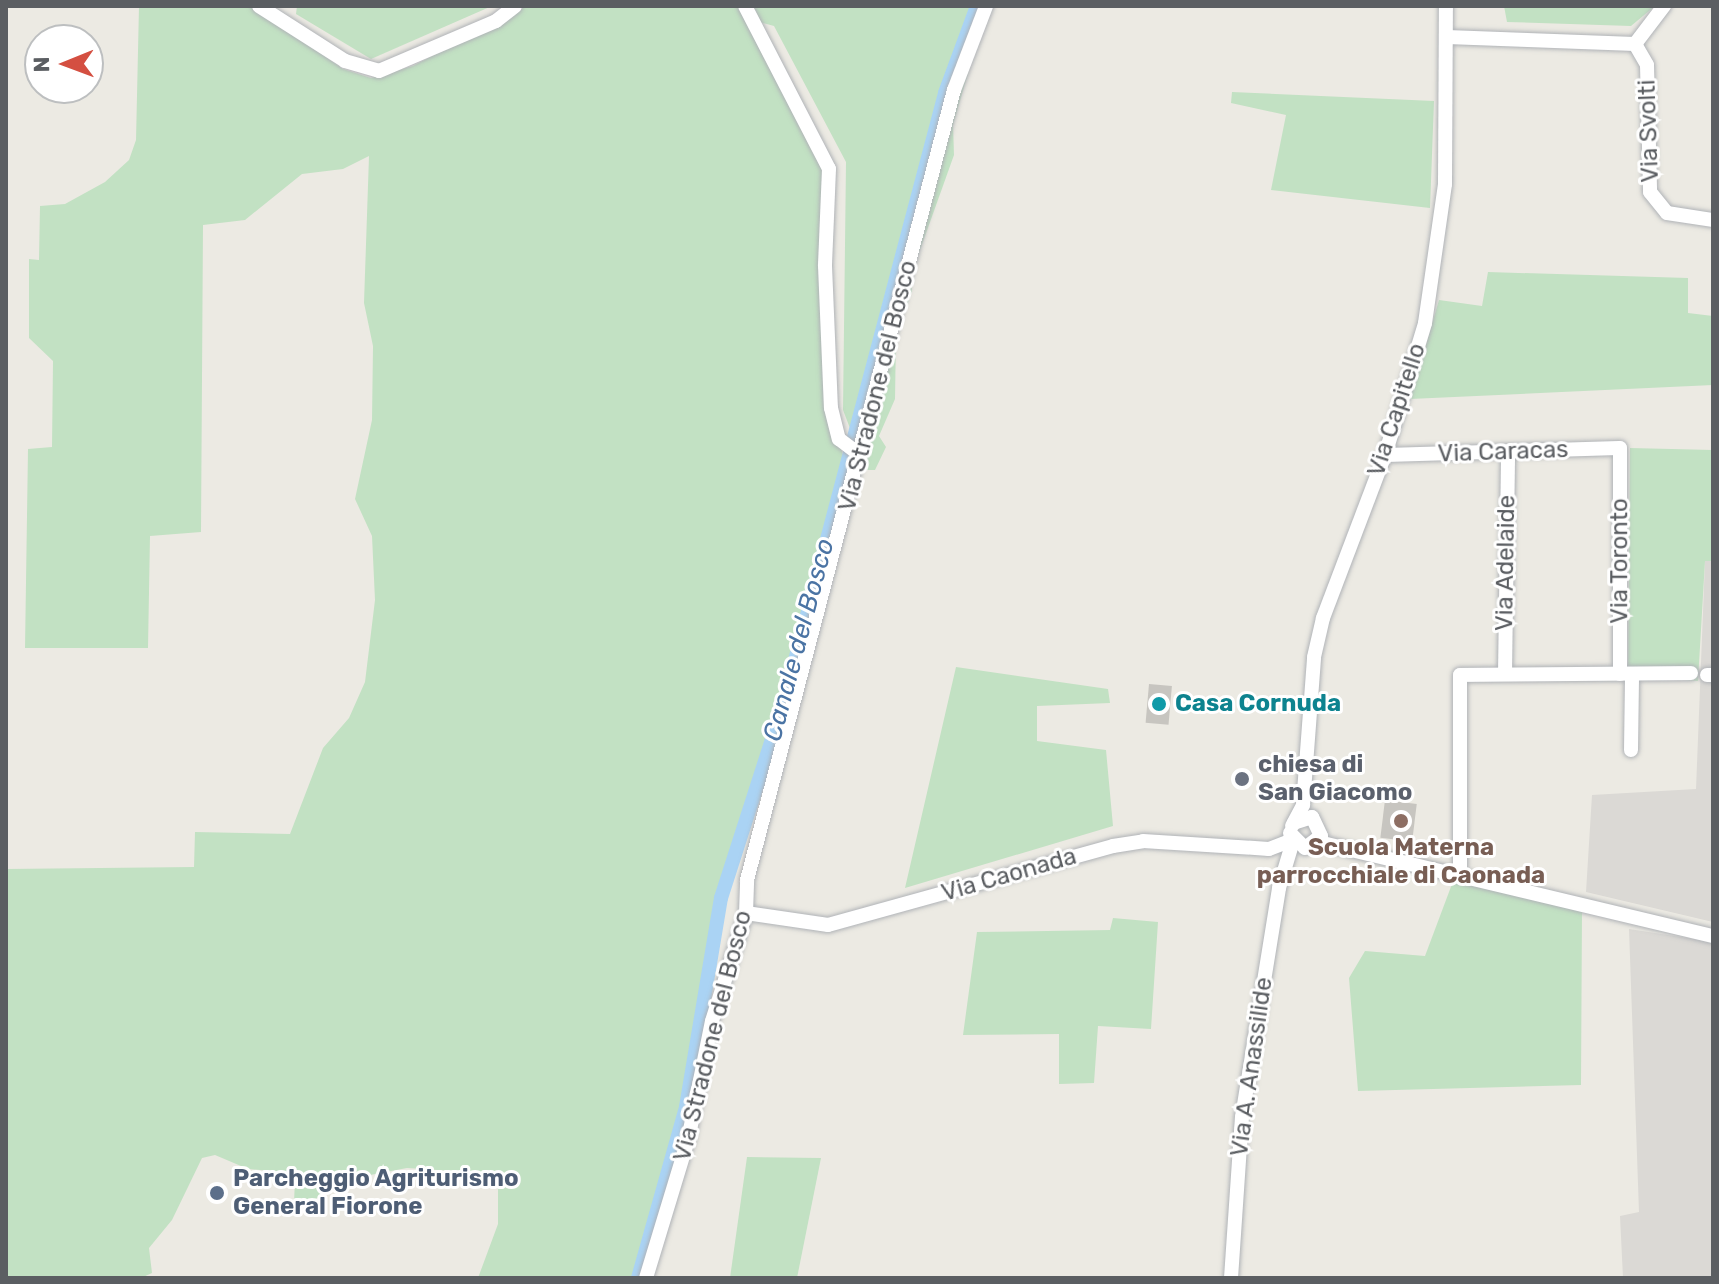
<!DOCTYPE html>
<style>
body{margin:0}
#map{position:relative;width:1719px;height:1284px;overflow:hidden;background:#eceae3;font-family:Rubik,sans-serif}
div>[style]{position:absolute}
[style*='--x']{left:calc(var(--x)*1px);top:calc(var(--y)*1px);width:calc(var(--w)*1px);rotate:calc(var(--a)*1deg)}
.industrial>*{inset:0;background:#dbd9d5}
.green>*{inset:0;background:#c2e1c3}
.canal>*{height:14px;margin:-7px;padding:0 7px;transform-origin:7px;border-radius:7px;background:#aad3f4}
.building>*{inset:0;background:#c7c5c0;transform-origin:0 0}
.roads{filter:drop-shadow(0 0 2px #b0b3b7) drop-shadow(0 0 2px #b0b3b7)}
.street>*{height:14px;margin:-7px;padding:0 7px;transform-origin:7px;border-radius:7px;background:#fff}
.dots>*{width:22px;height:22px;translate:-50% -50%;box-sizing:border-box;border:4px solid #fff;border-radius:50%}
span{translate:-50% -50%;white-space:nowrap;text-align:center;line-height:1.15;-webkit-text-stroke:6px #fff;paint-order:stroke}
.street-label{font-size:24px;color:#5b5e62}
.culture-label{font-size:24px;color:#0d838f;font-weight:700}
.left{translate:0 -50%;text-align:left}
.worship-label{font-size:24px;color:#5b616d;font-weight:700}
.education-label{font-size:24px;color:#785e54;font-weight:700}
.service-label{font-size:24px;color:#4e5e75;font-weight:700}
.water-label{font-size:26px;color:#4b74a4;font-style:italic}
.frame{position:absolute;inset:0;border:8px solid #5b5e62;pointer-events:none}
.north{position:absolute;left:24px;top:24px;width:80px;height:80px;box-sizing:border-box;background:#fff;border:2px solid #bdbfc0;border-radius:50%;rotate:269deg;font-size:22px;font-weight:700;line-height:32px;text-align:center;color:#5b5e62}
.north::after{content:'';display:block;margin:auto;width:28px;height:36px;background:#d44f41;clip-path:polygon(50% 0,100% 100%,50% 72%,0 100%)}
</style>
<div id="map">
<div class="industrial">
<i style="clip-path:polygon(1705px 561px,1713px 561px,1713px 922px,1586px 892px,1592px 795px,1696px 789px)"></i>
<i style="clip-path:polygon(1629px 929px,1713px 942px,1713px 1278px,1623px 1278px,1620px 1216px,1639px 1212px)"></i>
</div>
<div class="green">
<i style="clip-path:polygon(139px 6px,253px 6px,343px 69px,371px 78px,413px 66px,527px 6px,994px 6px,979px 36px,953px 125px,954px 155px,910px 278px,912px 291px,896px 336px,895px 399px,879px 436px,886px 447px,875px 470px,866px 470px,843px 410px,846px 162px,774px 26px,749px 19px,827px 167px,824px 397px,847px 467px,762px 780px,714px 917px,703px 1004px,672px 1151px,632px 1278px,478px 1278px,498px 1224px,498px 1189px,483px 1173px,407px 1168px,349px 1179px,307px 1204px,294px 1202px,295px 1180px,285px 1172px,248px 1169px,215px 1155px,202px 1158px,172px 1220px,149px 1248px,152px 1273px,141px 1278px,6px 1278px,6px 869px,194px 867px,195px 832px,290px 834px,323px 748px,349px 718px,365px 682px,375px 600px,372px 536px,355px 499px,372px 420px,373px 346px,364px 303px,369px 156px,343px 169px,302px 174px,245px 220px,203px 225px,201px 532px,150px 536px,148px 648px,25px 648px,28px 449px,52px 447px,53px 361px,29px 338px,29px 259px,39px 260px,40px 206px,65px 204px,105px 182px,129px 160px,136px 140px)"></i>
<i style="clip-path:polygon(297px 6px,492px 6px,371px 59px,296px 14px)"></i>
<i style="clip-path:polygon(1504px 6px,1655px 6px,1631px 26px,1507px 22px)"></i>
<i style="clip-path:polygon(1232px 92px,1434px 101px,1430px 208px,1271px 190px,1286px 115px,1231px 103px)"></i>
<i style="clip-path:polygon(1488px 272px,1688px 278px,1688px 313px,1713px 316px,1713px 385px,1410px 399px,1439px 300px,1482px 306px)"></i>
<i style="clip-path:polygon(1630px 448px,1713px 450px,1713px 561px,1705px 561px,1698px 681px,1628px 676px)"></i>
<i style="clip-path:polygon(956px 667px,1108px 689px,1110px 703px,1037px 706px,1037px 741px,1106px 750px,1113px 826px,905px 888px)"></i>
<i style="clip-path:polygon(1455px 876px,1582px 910px,1581px 1085px,1358px 1091px,1349px 978px,1365px 951px,1425px 956px)"></i>
<i style="clip-path:polygon(1113px 918px,1158px 922px,1151px 1029px,1098px 1026px,1094px 1083px,1059px 1084px,1059px 1034px,963px 1035px,977px 932px,1110px 930px)"></i>
<i style="clip-path:polygon(747px 1157px,821px 1158px,797px 1278px,730px 1278px)"></i>
</div>
<div class="canal">
<i style="--x:638;--y:1278;--w:178;--a:-74.3"></i>
<i style="--x:686;--y:1107;--w:212;--a:-80.5"></i>
<i style="--x:721;--y:898;--w:206;--a:-72.2"></i>
<i style="--x:784;--y:702;--w:630;--a:-75.19"></i>
<i style="--x:945;--y:93;--w:93;--a:-69.8"></i>
</div>
<div class="building">
<i style="left:1149px;top:684px;width:23px;height:39px;rotate:5deg"></i>
<i style="left:1385px;top:800px;width:32px;height:38px;rotate:7deg"></i>
</div>
<div class="roads">
<div class="street">
<i style="--x:259;--y:6;--w:102;--a:32.6"></i>
<i style="--x:345;--y:61;--w:35;--a:16"></i>
<i style="--x:379;--y:71;--w:127;--a:-23.1"></i>
<i style="--x:496;--y:21;--w:24;--a:-38"></i>
<i style="--x:745;--y:6;--w:183;--a:62.7"></i>
<i style="--x:829;--y:169;--w:97;--a:92.4"></i>
<i style="--x:825;--y:266;--w:142;--a:87.6"></i>
<i style="--x:831;--y:408;--w:32;--a:76"></i>
<i style="--x:839;--y:439;--w:25;--a:37"></i>
<i style="--x:1447;--y:37;--w:188;--a:2.1"></i>
<i style="--x:1635;--y:44;--w:24;--a:60"></i>
<i style="--x:1647;--y:65;--w:127;--a:88.6"></i>
<i style="--x:1650;--y:192;--w:27;--a:51"></i>
<i style="--x:1667;--y:213;--w:47;--a:8.7"></i>
<i style="--x:1635;--y:44;--w:48;--a:-52.7"></i>
<i style="--x:1385;--y:455;--w:235;--a:-1.7"></i>
<i style="--x:1620;--y:448;--w:226;--a:90"></i>
<i style="--x:1505;--y:674;--w:222;--a:-89.2"></i>
<i style="--x:1707;--y:675;--w:6;--a:0"></i>
<i style="--x:1631;--y:750;--w:76;--a:-89.2"></i>
<i style="--x:1292;--y:826;--w:24;--a:-62"></i>
<i style="--x:1303;--y:805;--w:148;--a:-85.7"></i>
<i style="--x:1314;--y:657;--w:40;--a:-77"></i>
<i style="--x:1323;--y:618;--w:174;--a:-69.2"></i>
<i style="--x:1385;--y:455;--w:138;--a:-73.1"></i>
<i style="--x:1425;--y:323;--w:140;--a:-81.8"></i>
<i style="--x:1445;--y:184;--w:178;--a:-89.7"></i>
<i style="--x:1290;--y:833;--w:21;--a:45"></i>
<i style="--x:1305;--y:848;--w:20;--a:-37"></i>
<i style="--x:1321;--y:836;--w:21;--a:-115"></i>
<i style="--x:1312;--y:817;--w:19;--a:162"></i>
<i style="--x:1318;--y:842;--w:406;--a:13.4"></i>
<i style="--x:1460;--y:873;--w:198;--a:-90"></i>
<i style="--x:1460;--y:675;--w:231;--a:-0.5"></i>
<i style="--x:746;--y:913;--w:83;--a:8.3"></i>
<i style="--x:828;--y:925;--w:296;--a:-15.5"></i>
<i style="--x:1113;--y:846;--w:30;--a:-9"></i>
<i style="--x:1143;--y:841;--w:126;--a:3.6"></i>
<i style="--x:1269;--y:849;--w:25;--a:-21"></i>
<i style="--x:646;--y:1278;--w:144;--a:-73.1"></i>
<i style="--x:688;--y:1140;--w:121;--a:-78.6"></i>
<i style="--x:712;--y:1021;--w:113;--a:-72.5"></i>
<i style="--x:746;--y:913;--w:33;--a:-88"></i>
<i style="--x:747;--y:880;--w:817;--a:-75.32"></i>
<i style="--x:954;--y:90;--w:90;--a:-69.1"></i>
<i style="--x:1231;--y:1278;--w:161;--a:-86.1"></i>
<i style="--x:1242;--y:1117;--w:232;--a:-80.8"></i>
<i style="--x:1279;--y:888;--w:49;--a:-73.4"></i>
</div>
</div>
<div class="dots">
<i style="left:1159px;top:704px;background:#0f9aa8"></i>
<i style="left:1242px;top:779px;background:#6b7280"></i>
<i style="left:1401px;top:821px;background:#8d6e63"></i>
<i style="left:217px;top:1193px;background:#5c6f8a"></i>
</div>
<div class="street-label">
<span style="left:1649px;top:131px;rotate:-92deg">Via Svolti</span>
<span style="left:878px;top:386px;rotate:-76deg">Via Stradone del Bosco</span>
<span style="left:1397px;top:410px;rotate:-72deg">Via Capitello</span>
<span style="left:1503px;top:452px;rotate:-2deg">Via Caracas</span>
<span style="left:1620px;top:561px;rotate:-90deg">Via Toronto</span>
<span style="left:1506px;top:563px;rotate:-89deg">Via Adelaide</span>
<span style="left:1009px;top:875px;rotate:-16deg">Via Caonada</span>
<span style="left:713px;top:1036px;rotate:-76deg">Via Stradone del Bosco</span>
<span style="left:1252px;top:1067px;rotate:-82deg">Via A. Anassilide</span>
</div>
<div class="culture-label">
<span class="left" style="left:1175px;top:704px">Casa Cornuda</span>
</div>
<div class="worship-label">
<span class="left" style="left:1258px;top:779px">chiesa di<br>San Giacomo</span>
</div>
<div class="education-label">
<span style="left:1401px;top:862px">Scuola Materna<br>parrocchiale di Caonada</span>
</div>
<div class="service-label">
<span class="left" style="left:233px;top:1193px">Parcheggio Agriturismo<br>General Fiorone</span>
</div>
<div class="water-label">
<span style="left:799px;top:640px;rotate:-75deg">Canale del Bosco</span>
</div>
<div class="frame"></div>
<div class="north">N</div>
</div>
